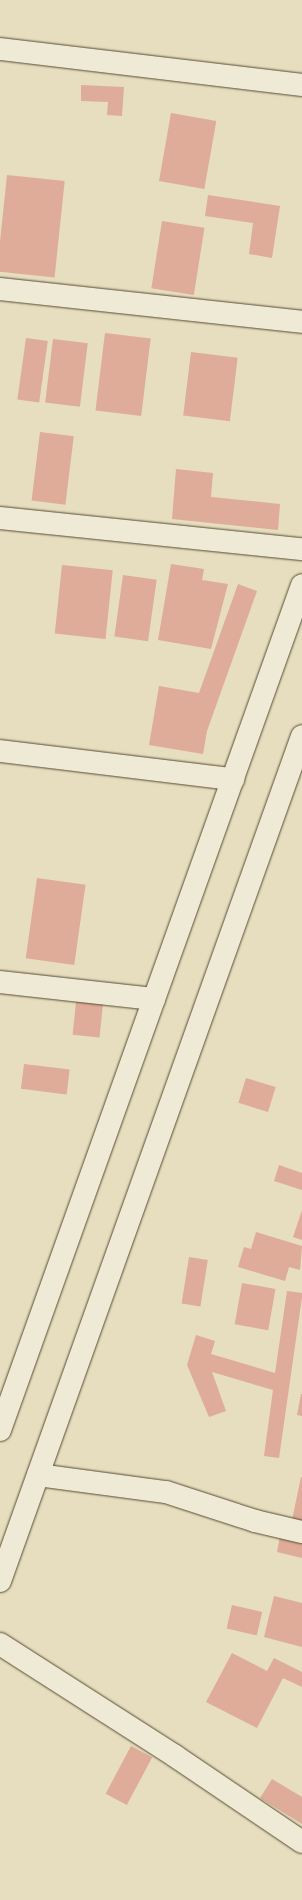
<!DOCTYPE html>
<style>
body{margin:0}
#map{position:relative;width:302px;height:1900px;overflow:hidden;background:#e6debf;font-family:"IM FELL French Canon",serif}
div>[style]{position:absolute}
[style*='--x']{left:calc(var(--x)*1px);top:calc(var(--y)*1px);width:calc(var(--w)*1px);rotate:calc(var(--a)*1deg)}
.building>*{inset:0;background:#deac98;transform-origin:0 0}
.roads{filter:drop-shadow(0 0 1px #584a31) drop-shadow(0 0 1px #584a31)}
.minor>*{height:22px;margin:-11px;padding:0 11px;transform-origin:11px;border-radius:11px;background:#efead5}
.tertiary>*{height:22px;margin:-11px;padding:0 11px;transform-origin:11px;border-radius:11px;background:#efead5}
span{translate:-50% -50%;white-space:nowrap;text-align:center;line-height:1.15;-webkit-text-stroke:4px #efead5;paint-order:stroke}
</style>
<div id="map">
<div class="building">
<i style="clip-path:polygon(81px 85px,124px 87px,122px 116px,107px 115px,108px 102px,81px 101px)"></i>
<i style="left:171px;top:113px;width:46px;height:69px;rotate:10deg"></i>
<i style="left:7px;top:175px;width:58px;height:97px;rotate:6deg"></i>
<i style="clip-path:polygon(208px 195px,280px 206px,272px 258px,249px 254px,253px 223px,205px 216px)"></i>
<i style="left:162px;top:221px;width:43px;height:68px;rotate:9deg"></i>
<i style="left:105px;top:333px;width:46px;height:78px;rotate:7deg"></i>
<i style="left:26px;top:338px;width:22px;height:62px;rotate:8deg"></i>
<i style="left:53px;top:339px;width:35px;height:64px;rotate:7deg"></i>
<i style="left:191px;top:352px;width:47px;height:64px;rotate:7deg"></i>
<i style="left:40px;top:432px;width:34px;height:69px;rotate:7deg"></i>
<i style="clip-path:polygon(176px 469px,213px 473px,211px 497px,280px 504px,278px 530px,172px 519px)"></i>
<i style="clip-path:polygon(171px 564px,204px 569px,202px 580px,228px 584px,211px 649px,158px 640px)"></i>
<i style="left:62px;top:565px;width:51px;height:69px;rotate:6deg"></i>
<i style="left:123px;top:575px;width:34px;height:62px;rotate:8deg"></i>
<i style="clip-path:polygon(238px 584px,257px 591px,207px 731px,203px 754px,149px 745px,159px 686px,199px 693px)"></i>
<i style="left:37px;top:878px;width:49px;height:81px;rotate:8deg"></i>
<i style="left:77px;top:993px;width:27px;height:42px;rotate:6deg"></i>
<i style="left:24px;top:1064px;width:46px;height:25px;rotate:7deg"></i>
<i style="left:246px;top:1078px;width:31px;height:26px;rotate:17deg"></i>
<i style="clip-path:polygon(279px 1165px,302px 1173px,302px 1190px,274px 1181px)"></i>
<i style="clip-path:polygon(302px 1210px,302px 1240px,293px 1237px)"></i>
<i style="clip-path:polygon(256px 1232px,302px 1246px,300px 1270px,289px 1267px,285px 1281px,238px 1267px,244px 1247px,251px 1249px)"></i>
<i style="left:189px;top:1257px;width:19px;height:47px;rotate:9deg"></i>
<i style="left:242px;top:1283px;width:34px;height:42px;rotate:10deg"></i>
<i style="clip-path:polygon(287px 1291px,302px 1293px,302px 1297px,279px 1458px,264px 1456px,273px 1390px,212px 1372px,226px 1411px,209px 1417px,187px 1365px,196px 1335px,215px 1341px,211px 1354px,275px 1373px)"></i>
<i style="clip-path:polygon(301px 1394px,302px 1394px,302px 1416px,297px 1415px)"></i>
<i style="clip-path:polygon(301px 1477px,302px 1477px,302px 1523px,292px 1520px)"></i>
<i style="clip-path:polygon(280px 1536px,302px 1541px,302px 1558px,277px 1552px)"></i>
<i style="clip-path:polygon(274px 1596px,302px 1603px,302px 1647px,264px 1637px)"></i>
<i style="left:232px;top:1605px;width:31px;height:24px;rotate:13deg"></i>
<i style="clip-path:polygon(232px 1653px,267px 1671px,274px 1658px,302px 1672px,302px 1687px,283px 1678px,257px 1728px,206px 1702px)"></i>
<i style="left:131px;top:1746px;width:24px;height:54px;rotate:28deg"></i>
<i style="clip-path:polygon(272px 1779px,302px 1797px,302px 1824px,260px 1798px)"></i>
</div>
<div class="roads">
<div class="minor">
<i style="--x:0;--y:49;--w:304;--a:6.8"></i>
<i style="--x:0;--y:289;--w:304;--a:6.2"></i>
<i style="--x:0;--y:518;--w:304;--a:5.9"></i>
<i style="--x:0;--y:751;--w:235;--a:6.9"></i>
<i style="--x:0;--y:982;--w:155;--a:6.3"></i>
<i style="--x:38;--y:1475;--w:129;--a:7.6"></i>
<i style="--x:166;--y:1492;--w:94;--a:18"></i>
<i style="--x:255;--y:1521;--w:48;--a:13.2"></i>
<i style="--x:175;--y:1756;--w:153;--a:34.1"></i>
</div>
<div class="tertiary">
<i style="--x:0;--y:1430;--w:897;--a:-70.33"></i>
<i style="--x:0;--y:1581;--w:897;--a:-70.33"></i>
<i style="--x:0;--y:1644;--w:208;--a:32.6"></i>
</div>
</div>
</div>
